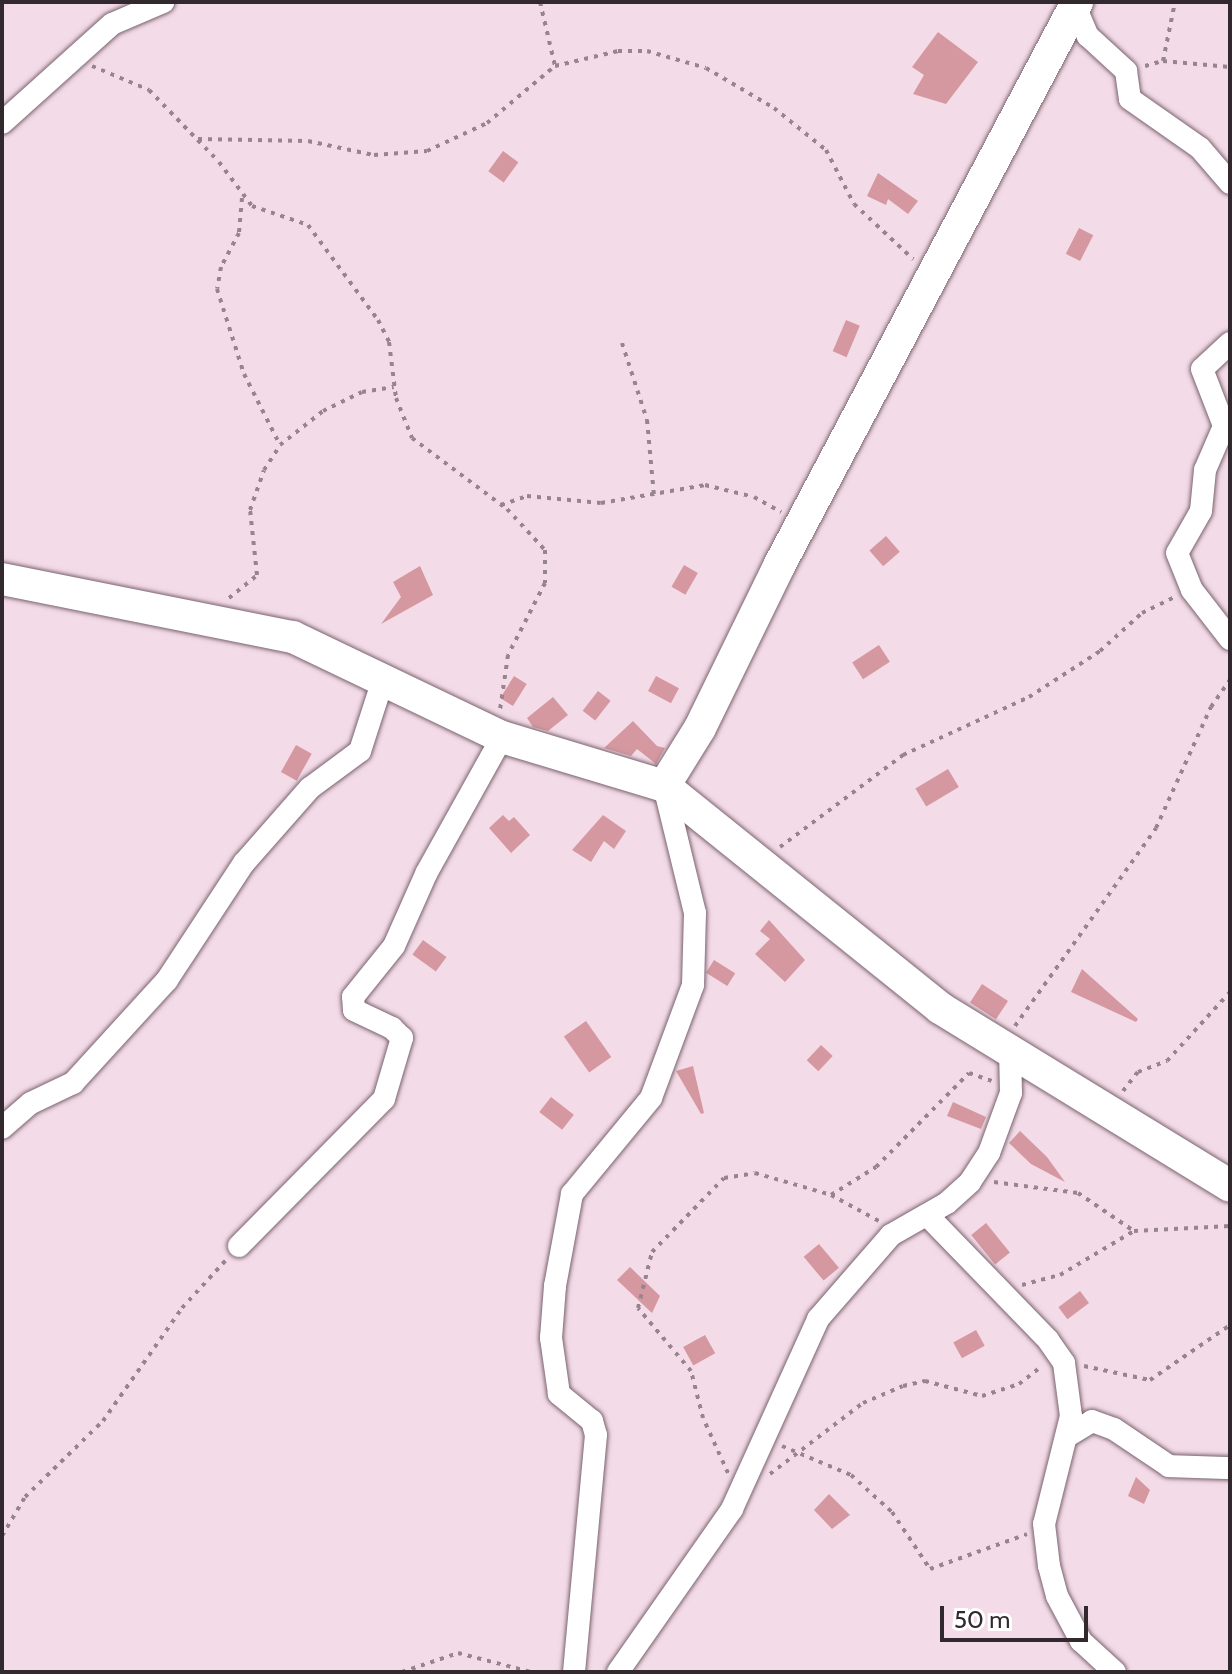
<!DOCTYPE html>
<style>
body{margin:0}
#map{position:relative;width:1232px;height:1674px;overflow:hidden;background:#f4dbe8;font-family:Cabin,sans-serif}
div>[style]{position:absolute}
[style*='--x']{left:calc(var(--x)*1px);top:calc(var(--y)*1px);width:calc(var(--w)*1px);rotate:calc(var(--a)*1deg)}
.building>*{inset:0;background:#d598a0;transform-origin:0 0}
.path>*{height:4px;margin-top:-2px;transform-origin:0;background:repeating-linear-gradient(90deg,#97858e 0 4px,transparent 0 10px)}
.roads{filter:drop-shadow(0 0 2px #79636e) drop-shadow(0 0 2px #79636e)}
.street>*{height:22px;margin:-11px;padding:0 11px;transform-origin:11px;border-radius:11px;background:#fff}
.secondary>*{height:32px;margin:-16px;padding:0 16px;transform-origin:16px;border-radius:16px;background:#fff}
span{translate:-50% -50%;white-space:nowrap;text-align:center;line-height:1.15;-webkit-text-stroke:7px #fff;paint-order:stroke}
.frame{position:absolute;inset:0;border:4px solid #32292e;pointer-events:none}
.scale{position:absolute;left:940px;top:1606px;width:148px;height:36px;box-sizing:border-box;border:4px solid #32292e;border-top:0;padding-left:10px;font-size:24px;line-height:28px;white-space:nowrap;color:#32292e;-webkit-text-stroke:6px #fff;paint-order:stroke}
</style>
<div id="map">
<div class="building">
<i style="clip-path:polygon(938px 32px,978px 62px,946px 104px,913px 94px,924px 75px,912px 67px)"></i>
<i style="left:503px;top:151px;width:19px;height:25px;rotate:36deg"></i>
<i style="clip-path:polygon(878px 173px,918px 201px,908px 214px,888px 199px,886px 205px,867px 196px)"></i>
<i style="left:1079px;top:228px;width:16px;height:29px;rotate:27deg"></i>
<i style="left:846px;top:320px;width:15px;height:34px;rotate:23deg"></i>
<i style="left:886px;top:536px;width:21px;height:22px;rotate:49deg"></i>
<i style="left:684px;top:565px;width:16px;height:25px;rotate:30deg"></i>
<i style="clip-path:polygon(420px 566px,433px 595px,381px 624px,401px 597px,393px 582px)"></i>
<i style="left:879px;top:645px;width:20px;height:32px;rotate:57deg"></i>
<i style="left:514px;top:676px;width:15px;height:26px;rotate:32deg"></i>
<i style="left:656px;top:676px;width:26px;height:17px;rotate:28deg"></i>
<i style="left:598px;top:691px;width:16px;height:25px;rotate:38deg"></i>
<i style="clip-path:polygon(553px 697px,568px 715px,548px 731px,533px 727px,527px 718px)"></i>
<i style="clip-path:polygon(633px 721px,657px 746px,665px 748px,656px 764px,637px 749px,631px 756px,604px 748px)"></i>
<i style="left:296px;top:745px;width:18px;height:31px;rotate:29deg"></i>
<i style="left:948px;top:769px;width:21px;height:38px;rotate:59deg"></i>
<i style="clip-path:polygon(503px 815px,509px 821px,514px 817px,530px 835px,511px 853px,489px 828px)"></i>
<i style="clip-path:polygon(603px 815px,626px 831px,614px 849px,604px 841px,591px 862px,572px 850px)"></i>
<i style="clip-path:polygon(769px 920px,805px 960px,785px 982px,755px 954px,770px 939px,760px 931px)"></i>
<i style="left:423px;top:940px;width:29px;height:18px;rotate:36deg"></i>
<i style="left:714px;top:960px;width:25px;height:15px;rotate:32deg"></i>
<i style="clip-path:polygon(1082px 969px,1138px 1019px,1136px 1022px,1071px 992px)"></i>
<i style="left:982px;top:984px;width:31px;height:22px;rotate:33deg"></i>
<i style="left:586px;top:1021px;width:44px;height:27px;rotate:55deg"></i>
<i style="left:821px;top:1045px;width:16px;height:21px;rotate:43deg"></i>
<i style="clip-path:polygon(693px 1066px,704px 1113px,701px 1114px,676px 1071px)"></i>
<i style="left:551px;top:1097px;width:29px;height:19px;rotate:38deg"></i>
<i style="clip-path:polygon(953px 1102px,986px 1117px,981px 1129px,947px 1116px)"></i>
<i style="clip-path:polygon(1020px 1131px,1047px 1157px,1065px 1182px,1031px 1164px,1009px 1143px)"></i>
<i style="left:986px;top:1223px;width:38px;height:19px;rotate:51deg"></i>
<i style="left:819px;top:1244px;width:31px;height:20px;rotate:50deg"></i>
<i style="clip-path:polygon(630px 1267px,660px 1296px,652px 1313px,617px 1280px)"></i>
<i style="left:1080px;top:1291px;width:15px;height:27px;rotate:53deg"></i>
<i style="left:976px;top:1330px;width:18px;height:26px;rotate:61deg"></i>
<i style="left:705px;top:1335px;width:21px;height:25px;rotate:61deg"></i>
<i style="clip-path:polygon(1136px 1477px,1150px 1490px,1144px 1504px,1128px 1496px)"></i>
<i style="clip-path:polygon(829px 1494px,850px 1515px,832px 1529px,814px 1510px)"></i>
</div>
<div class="path">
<i style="--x:540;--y:2;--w:66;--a:76.8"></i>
<i style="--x:1163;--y:61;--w:60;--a:-78.5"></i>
<i style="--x:92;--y:66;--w:62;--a:22.8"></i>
<i style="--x:149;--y:90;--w:100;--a:45.8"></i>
<i style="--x:219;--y:162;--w:55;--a:53.1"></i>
<i style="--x:252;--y:206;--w:59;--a:18.7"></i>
<i style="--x:308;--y:225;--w:118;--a:53.6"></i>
<i style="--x:378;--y:320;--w:25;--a:63"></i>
<i style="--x:389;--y:342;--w:56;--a:82.9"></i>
<i style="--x:396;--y:398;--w:43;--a:68.2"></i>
<i style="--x:412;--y:438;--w:119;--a:36.8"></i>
<i style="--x:507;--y:509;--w:56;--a:47.2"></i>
<i style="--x:545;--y:550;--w:33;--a:90"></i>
<i style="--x:545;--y:583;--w:81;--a:117.2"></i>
<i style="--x:508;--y:655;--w:56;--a:98.3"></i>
<i style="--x:1145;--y:66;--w:19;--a:-16"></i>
<i style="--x:1163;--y:61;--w:67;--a:5.1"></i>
<i style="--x:198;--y:139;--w:110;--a:1"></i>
<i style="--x:308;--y:141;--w:67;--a:12"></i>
<i style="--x:374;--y:155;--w:53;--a:-4.3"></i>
<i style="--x:427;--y:151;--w:66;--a:-25"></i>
<i style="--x:487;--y:123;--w:89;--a:-40"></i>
<i style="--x:555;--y:66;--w:65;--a:-13.4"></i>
<i style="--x:618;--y:51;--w:29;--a:0"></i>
<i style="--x:647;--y:51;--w:61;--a:16.1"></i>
<i style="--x:706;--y:68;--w:79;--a:30.5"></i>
<i style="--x:774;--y:108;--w:67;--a:38.9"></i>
<i style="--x:826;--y:150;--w:61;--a:62.6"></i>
<i style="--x:854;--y:204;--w:81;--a:43"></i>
<i style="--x:242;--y:198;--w:35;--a:95"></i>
<i style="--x:239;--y:233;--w:38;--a:118"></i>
<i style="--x:221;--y:267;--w:22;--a:100"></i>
<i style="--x:217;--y:289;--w:89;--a:72.4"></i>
<i style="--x:244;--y:374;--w:80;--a:63.1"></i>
<i style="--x:622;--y:343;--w:81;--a:72"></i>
<i style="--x:647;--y:420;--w:75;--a:84.7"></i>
<i style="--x:501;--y:505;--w:28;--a:-19"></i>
<i style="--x:527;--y:496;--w:74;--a:5.4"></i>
<i style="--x:601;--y:503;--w:106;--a:-9.8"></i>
<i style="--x:705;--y:485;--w:50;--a:13.8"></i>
<i style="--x:754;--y:497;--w:31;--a:29"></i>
<i style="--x:229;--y:598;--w:36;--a:-39"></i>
<i style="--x:257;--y:575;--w:65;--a:-96.1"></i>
<i style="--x:250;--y:510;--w:42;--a:-70.7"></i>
<i style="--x:264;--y:470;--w:30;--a:-57"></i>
<i style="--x:280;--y:445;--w:55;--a:-38.3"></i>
<i style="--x:323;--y:411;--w:43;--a:-26"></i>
<i style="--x:362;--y:392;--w:32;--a:-9"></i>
<i style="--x:780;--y:847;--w:154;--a:-36.8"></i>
<i style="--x:903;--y:755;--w:139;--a:-24.7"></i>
<i style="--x:1029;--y:697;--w:85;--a:-32.9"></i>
<i style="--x:1100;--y:651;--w:57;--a:-42.1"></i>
<i style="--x:1142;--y:613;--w:37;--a:-26"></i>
<i style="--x:1015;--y:1026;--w:243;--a:-54.5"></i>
<i style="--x:1156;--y:828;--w:133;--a:-65.6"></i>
<i style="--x:1211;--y:707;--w:33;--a:-55"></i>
<i style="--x:1123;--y:1091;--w:24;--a:-52"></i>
<i style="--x:1138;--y:1072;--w:31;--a:-21"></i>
<i style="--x:1167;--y:1061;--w:93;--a:-47.6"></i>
<i style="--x:994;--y:1182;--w:85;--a:7.5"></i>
<i style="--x:1078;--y:1193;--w:68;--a:34.2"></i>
<i style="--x:831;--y:1195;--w:53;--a:-31.9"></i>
<i style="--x:876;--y:1167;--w:132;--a:-45.3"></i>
<i style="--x:969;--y:1073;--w:24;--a:19"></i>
<i style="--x:1022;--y:1285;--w:39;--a:-15"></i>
<i style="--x:1060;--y:1275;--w:86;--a:-30.7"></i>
<i style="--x:1134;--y:1231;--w:96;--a:-3"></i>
<i style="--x:1084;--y:1366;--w:67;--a:12"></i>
<i style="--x:1150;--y:1380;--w:97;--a:-34.5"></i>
<i style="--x:782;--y:1446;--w:75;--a:22.8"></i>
<i style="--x:851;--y:1475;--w:55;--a:42.1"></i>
<i style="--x:892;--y:1512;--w:69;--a:56.3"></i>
<i style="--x:930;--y:1569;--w:103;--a:-19.8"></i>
<i style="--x:728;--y:1473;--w:60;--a:-114.4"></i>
<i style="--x:703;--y:1418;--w:49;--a:-104.3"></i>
<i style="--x:691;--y:1371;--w:82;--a:-130.1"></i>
<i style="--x:638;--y:1308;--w:58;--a:-76"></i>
<i style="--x:652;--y:1252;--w:103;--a:-45.8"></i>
<i style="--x:724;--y:1178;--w:31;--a:-9"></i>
<i style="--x:755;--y:1173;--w:79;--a:16.1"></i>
<i style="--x:831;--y:1195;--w:55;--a:28.4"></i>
<i style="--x:770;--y:1474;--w:117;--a:-37.4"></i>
<i style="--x:863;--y:1403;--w:43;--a:-23"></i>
<i style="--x:903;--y:1386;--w:23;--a:-13"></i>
<i style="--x:925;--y:1381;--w:59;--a:14.7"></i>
<i style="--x:982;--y:1396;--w:39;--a:-18"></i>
<i style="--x:1019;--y:1384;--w:29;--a:-38"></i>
<i style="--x:2;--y:1536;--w:45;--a:-59.5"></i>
<i style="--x:25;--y:1497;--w:109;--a:-44.3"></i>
<i style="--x:103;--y:1421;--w:138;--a:-55"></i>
<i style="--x:182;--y:1308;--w:65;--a:-47.5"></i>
<i style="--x:402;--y:1672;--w:59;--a:-18.7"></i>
<i style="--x:458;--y:1653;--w:75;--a:14.6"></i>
</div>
<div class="roads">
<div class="street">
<i style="--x:1075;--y:6;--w:33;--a:67"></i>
<i style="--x:1088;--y:36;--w:52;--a:42.6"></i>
<i style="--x:1126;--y:71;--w:28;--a:82"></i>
<i style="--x:1130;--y:99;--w:85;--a:35"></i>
<i style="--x:1200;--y:148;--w:46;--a:49.4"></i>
<i style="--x:2;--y:123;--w:148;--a:-42"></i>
<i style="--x:112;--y:24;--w:56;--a:-23.3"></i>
<i style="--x:1230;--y:343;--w:38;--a:137"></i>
<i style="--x:1202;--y:369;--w:61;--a:68.9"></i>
<i style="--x:1224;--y:426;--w:48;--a:113.4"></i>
<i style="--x:1205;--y:470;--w:41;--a:95.6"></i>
<i style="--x:1201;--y:511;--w:48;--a:119.7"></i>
<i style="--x:1177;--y:553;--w:40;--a:68"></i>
<i style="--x:1192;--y:590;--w:62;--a:52.2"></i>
<i style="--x:2;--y:1128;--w:38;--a:-41"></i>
<i style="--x:31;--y:1103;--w:47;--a:-25.5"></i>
<i style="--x:73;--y:1083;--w:139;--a:-47.6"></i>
<i style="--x:167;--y:980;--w:140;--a:-56.7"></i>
<i style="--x:244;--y:863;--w:100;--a:-48.7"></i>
<i style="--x:310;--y:788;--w:62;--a:-36.5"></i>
<i style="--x:360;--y:751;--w:71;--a:-72.1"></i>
<i style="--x:927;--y:1215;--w:174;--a:45.9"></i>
<i style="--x:1048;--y:1340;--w:28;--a:55"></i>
<i style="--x:1064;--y:1363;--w:53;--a:82.5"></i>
<i style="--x:1071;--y:1416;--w:111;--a:104"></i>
<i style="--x:1044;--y:1524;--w:42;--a:83.2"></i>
<i style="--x:1049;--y:1566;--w:31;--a:75"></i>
<i style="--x:1057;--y:1596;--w:51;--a:61.9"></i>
<i style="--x:1081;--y:1641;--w:46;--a:42.4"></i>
<i style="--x:239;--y:1246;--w:206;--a:-45.4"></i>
<i style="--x:384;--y:1099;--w:64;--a:-73.6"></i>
<i style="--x:402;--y:1038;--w:14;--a:-135"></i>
<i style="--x:392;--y:1028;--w:42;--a:-154.7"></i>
<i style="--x:354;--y:1010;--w:13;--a:-94"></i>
<i style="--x:353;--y:997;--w:65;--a:-51.2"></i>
<i style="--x:394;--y:946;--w:81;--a:-66"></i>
<i style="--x:427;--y:872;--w:154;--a:-60.9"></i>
<i style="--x:1069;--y:1435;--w:27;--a:-31"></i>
<i style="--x:1092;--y:1421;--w:23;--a:20"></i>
<i style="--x:1114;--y:1429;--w:66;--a:33.9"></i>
<i style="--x:1169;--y:1466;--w:61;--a:1.9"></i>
<i style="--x:574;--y:1672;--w:238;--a:-84.7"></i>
<i style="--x:596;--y:1435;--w:15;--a:-106"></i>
<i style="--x:592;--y:1421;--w:43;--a:-140.7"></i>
<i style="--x:559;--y:1394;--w:57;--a:-98.1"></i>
<i style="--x:551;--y:1338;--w:52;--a:-85.6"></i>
<i style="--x:555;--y:1286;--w:94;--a:-79.5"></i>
<i style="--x:572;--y:1194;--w:124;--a:-50.5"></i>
<i style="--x:651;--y:1098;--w:121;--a:-69.6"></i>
<i style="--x:693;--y:985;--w:72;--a:-88.4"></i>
<i style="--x:695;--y:913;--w:131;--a:-103.7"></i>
<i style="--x:618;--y:1672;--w:199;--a:-55"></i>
<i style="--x:732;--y:1509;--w:209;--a:-65.6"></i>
<i style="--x:818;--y:1319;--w:111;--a:-49"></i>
<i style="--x:891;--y:1235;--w:64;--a:-29.7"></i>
<i style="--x:947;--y:1203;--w:31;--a:-42"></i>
<i style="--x:970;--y:1182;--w:35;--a:-57"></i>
<i style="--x:989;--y:1153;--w:64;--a:-69.9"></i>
<i style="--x:1011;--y:1093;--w:45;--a:-91.3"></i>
</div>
<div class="secondary">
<i style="--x:2;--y:579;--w:297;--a:11.3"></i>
<i style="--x:293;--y:637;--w:232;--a:25.6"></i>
<i style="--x:502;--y:737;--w:169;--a:16.8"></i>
<i style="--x:664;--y:786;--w:354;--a:38.8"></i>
<i style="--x:940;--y:1008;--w:340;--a:31.5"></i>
<i style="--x:664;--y:786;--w:68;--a:-58.2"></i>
<i style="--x:700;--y:728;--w:182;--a:-64"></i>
<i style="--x:780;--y:564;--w:636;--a:-62.14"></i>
</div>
</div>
<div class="frame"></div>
<div class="scale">50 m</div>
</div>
